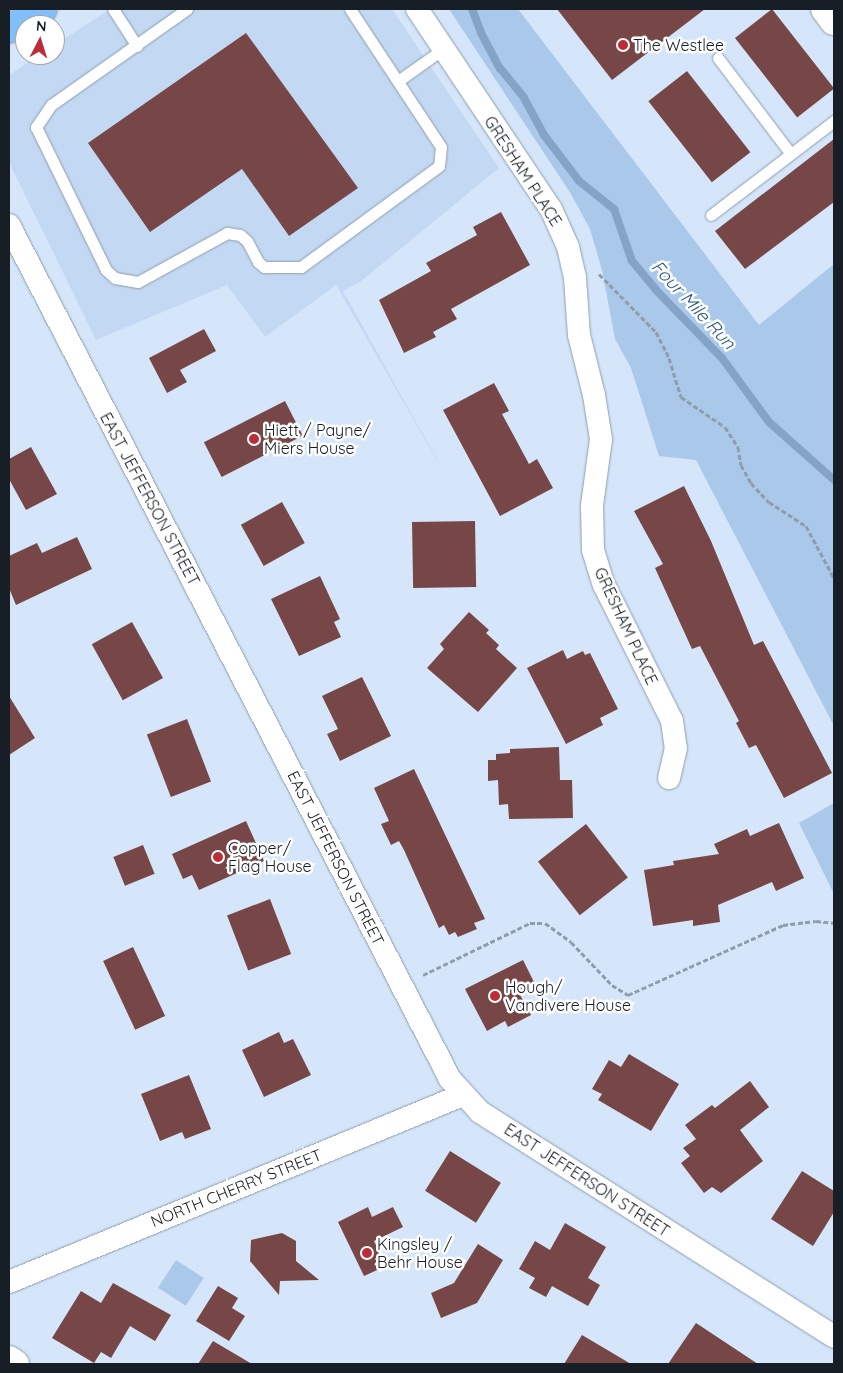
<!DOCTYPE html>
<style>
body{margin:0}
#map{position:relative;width:843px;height:1373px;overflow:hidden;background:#d5e6fb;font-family:Quicksand,sans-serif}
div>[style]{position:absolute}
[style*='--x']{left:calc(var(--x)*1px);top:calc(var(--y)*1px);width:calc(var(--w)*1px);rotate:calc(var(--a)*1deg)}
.built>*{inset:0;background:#c3d9f3}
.green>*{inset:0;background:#a9c8ea;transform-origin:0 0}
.stream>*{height:8px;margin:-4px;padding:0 4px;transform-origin:4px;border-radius:4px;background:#83a3c7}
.building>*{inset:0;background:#764746;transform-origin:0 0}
.path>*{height:3px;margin-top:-1.5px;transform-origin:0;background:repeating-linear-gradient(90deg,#8f9cac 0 5px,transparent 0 7.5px)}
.roads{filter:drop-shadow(0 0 1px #8e9eb1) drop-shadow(0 0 1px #8e9eb1)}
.lane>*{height:11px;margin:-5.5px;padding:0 5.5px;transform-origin:5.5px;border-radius:5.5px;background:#fff}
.street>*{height:22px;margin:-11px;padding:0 11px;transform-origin:11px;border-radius:11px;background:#fff}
.secondary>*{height:28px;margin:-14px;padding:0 14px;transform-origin:14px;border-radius:14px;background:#fff}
.primary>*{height:28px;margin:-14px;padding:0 14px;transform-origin:14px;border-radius:14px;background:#80bffa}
.dots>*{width:14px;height:14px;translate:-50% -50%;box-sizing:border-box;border:2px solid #fff;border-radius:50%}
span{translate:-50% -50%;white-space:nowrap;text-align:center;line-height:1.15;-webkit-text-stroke:5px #fff;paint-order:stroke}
.poi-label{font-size:16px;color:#181e25}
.left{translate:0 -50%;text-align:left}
.street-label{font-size:16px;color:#181e25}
.water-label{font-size:18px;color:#295787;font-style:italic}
.frame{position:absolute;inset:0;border:10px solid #181e25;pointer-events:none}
.north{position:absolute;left:15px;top:15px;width:50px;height:50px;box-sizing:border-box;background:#fff;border:1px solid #a3a5a8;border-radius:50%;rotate:5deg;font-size:14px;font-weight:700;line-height:20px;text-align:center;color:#181e25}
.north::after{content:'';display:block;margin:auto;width:18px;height:22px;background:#bd2c39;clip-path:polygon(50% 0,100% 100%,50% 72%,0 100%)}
</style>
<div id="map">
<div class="built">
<i style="clip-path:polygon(110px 9px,392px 9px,499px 168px,360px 282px,343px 291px,454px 490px,336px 285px,265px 337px,227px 285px,96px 340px,9px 162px,9px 75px,39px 55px,55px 55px,55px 45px)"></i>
</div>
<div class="green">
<i style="clip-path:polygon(449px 9px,518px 9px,759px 325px,834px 264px,834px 726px,696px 460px,659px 456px,631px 368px,615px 339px,602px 270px,590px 229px,571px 194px)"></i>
<i style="clip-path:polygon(834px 803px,834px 894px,799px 823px)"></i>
<i style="left:176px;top:1260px;width:33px;height:33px;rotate:33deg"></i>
</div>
<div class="stream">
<i style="--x:472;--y:9;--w:26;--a:69"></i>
<i style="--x:481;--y:33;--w:40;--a:62"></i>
<i style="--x:500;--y:68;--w:38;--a:51"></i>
<i style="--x:524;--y:98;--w:42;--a:61.6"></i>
<i style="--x:544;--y:135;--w:58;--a:52.7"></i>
<i style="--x:579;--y:181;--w:45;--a:38.7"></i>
<i style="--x:614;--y:209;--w:55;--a:70.9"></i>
<i style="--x:632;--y:261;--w:38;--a:50"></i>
<i style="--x:656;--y:290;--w:95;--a:45.9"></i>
<i style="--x:722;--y:358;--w:79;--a:53.7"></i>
<i style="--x:769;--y:422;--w:87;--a:41.7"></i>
</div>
<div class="building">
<i style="clip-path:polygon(557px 9px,705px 9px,612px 80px)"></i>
<i style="left:772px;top:9px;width:101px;height:47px;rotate:52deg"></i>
<i style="clip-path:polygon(246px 33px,358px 188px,289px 236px,242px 169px,150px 232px,88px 143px)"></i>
<i style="left:687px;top:71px;width:103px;height:49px;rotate:52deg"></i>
<i style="clip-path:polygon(834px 139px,834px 202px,745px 269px,715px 231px)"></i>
<i style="clip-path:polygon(501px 212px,530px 265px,451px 309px,457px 319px,433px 332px,436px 337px,404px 353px,379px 300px,431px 271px,426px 263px,477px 235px,473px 227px)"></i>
<i style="clip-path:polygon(204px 329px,216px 351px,180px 370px,187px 382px,167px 393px,149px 358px)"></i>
<i style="clip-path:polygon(494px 383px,509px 411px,502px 414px,529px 464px,537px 459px,553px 488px,500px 516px,443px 410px)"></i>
<i style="left:285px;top:401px;width:39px;height:91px;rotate:63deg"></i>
<i style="clip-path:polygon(31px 447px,57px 494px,26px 510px,9px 479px,9px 459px)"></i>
<i style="clip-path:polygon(684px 486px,711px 541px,754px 645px,763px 641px,832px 773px,784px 798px,756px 745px,749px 748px,736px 723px,739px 721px,700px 646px,692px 649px,655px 568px,663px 564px,634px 511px)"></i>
<i style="left:282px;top:502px;width:47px;height:47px;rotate:61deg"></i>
<i style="left:475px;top:521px;width:66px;height:63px;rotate:89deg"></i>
<i style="clip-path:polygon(77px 537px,92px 569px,16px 605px,9px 588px,9px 556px,37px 543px,42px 553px)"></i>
<i style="clip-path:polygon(320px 576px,340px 619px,334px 622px,341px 637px,299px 656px,271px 599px)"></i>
<i style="clip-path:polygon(469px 612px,489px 630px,486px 633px,499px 645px,496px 649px,517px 668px,478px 712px,427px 668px,444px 649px,440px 644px)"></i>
<i style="left:132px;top:622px;width:64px;height:46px;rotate:61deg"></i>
<i style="clip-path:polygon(563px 650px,567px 659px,583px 651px,585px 655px,590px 653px,618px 709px,600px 718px,603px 725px,566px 744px,527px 668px)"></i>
<i style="clip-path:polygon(362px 677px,391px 736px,340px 761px,327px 734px,338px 729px,322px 696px)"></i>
<i style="clip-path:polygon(9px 696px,35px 738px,9px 755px)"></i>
<i style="left:187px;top:719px;width:67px;height:43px;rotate:69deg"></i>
<i style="clip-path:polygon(559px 747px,560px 780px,572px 780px,573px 818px,509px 819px,508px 804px,499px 805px,498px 780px,488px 781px,488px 760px,496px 760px,496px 754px,510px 753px,510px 749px)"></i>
<i style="clip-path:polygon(414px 769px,485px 919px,474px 923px,477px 929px,458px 937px,455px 932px,449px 935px,444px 925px,439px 928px,404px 850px,399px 841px,391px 845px,381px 824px,389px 821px,374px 788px)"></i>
<i style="clip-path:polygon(246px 821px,264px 861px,199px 890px,192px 875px,183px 879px,172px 854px)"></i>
<i style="clip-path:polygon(779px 823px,804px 878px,776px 891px,772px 882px,718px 905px,720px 922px,693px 926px,693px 920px,653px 926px,644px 870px,674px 865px,673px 861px,719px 854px,714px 844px,747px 829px,750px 836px)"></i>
<i style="left:586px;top:824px;width:68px;height:61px;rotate:52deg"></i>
<i style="left:143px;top:845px;width:31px;height:32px;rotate:68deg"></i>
<i style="left:270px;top:899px;width:59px;height:46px;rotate:69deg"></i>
<i style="left:133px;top:947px;width:76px;height:33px;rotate:65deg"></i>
<i style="clip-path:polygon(523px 960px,535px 984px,519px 993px,531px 1015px,508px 1027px,505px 1021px,487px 1031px,465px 989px)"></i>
<i style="clip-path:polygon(279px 1032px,284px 1043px,293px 1039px,311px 1075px,264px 1097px,242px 1050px)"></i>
<i style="clip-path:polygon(629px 1054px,679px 1084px,651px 1131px,598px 1100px,602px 1094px,592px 1089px,609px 1060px,621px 1067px)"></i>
<i style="clip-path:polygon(189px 1075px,211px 1129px,185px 1139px,182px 1132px,160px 1141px,141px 1094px)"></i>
<i style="clip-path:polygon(750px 1081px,769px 1107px,740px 1130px,763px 1161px,721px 1193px,712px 1187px,704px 1193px,681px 1163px,690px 1156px,683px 1148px,696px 1139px,685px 1125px,712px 1105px,715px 1108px)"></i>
<i style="left:450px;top:1151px;width:60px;height:47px;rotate:32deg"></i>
<i style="clip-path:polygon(802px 1171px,834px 1191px,834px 1212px,813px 1246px,771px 1219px)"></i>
<i style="clip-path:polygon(368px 1207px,372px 1217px,393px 1207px,403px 1227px,374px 1241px,386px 1266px,364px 1276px,338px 1222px)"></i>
<i style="clip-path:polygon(565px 1223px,606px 1247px,588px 1278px,600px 1285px,588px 1306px,552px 1286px,546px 1297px,529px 1288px,535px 1278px,519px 1269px,535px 1241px,550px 1250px)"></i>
<i style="clip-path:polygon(282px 1233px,296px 1241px,296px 1261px,319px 1280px,280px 1281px,279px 1295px,250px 1261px,251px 1240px)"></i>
<i style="clip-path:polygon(478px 1244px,503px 1260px,477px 1303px,441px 1318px,431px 1293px,454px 1283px)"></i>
<i style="clip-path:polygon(113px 1283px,171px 1315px,155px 1341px,130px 1326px,111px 1358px,101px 1352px,94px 1363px,52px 1338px,81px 1291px,101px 1303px)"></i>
<i style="clip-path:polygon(218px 1286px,238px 1298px,232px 1308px,245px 1316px,229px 1341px,196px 1321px)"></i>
<i style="clip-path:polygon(696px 1323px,758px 1364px,668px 1364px)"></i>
<i style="clip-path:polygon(582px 1335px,631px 1364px,564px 1364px)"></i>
<i style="clip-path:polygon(213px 1341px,252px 1364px,198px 1364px)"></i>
</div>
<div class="path">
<i style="--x:599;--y:274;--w:81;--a:45.5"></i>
<i style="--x:656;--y:332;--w:29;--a:63"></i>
<i style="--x:669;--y:358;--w:41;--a:72.9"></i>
<i style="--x:681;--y:397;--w:53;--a:34.3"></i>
<i style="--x:725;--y:427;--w:24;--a:57"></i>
<i style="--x:738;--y:447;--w:18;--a:81"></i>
<i style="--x:741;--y:465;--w:21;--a:61"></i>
<i style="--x:751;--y:483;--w:26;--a:47"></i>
<i style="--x:769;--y:502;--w:44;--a:33"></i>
<i style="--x:806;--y:526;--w:59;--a:61.7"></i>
<i style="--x:423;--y:975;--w:119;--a:-25.9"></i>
<i style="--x:530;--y:923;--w:15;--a:0"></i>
<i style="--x:545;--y:923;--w:32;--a:36"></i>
<i style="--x:571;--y:942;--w:59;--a:46.4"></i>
<i style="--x:612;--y:985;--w:19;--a:32"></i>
<i style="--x:628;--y:995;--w:170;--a:-24.3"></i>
<i style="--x:783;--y:925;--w:33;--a:-7"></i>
<i style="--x:816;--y:921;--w:18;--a:6"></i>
</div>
<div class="roads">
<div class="lane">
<i style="--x:113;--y:9;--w:44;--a:57"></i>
<i style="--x:187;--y:9;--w:166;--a:144.8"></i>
<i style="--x:51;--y:105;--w:27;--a:124"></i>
<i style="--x:36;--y:127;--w:159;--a:63.9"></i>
<i style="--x:106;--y:270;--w:12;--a:42"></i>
<i style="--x:115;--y:278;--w:23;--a:10"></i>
<i style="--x:138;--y:282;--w:102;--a:-28.8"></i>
<i style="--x:227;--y:233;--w:13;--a:9"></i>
<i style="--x:240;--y:235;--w:9;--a:41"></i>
<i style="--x:247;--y:241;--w:24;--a:62"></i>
<i style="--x:258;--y:262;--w:8;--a:40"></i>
<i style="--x:264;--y:267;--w:37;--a:0"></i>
<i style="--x:301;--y:267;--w:171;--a:-36.2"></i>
<i style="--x:439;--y:166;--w:19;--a:-84"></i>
<i style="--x:441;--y:147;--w:165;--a:-123.4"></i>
<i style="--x:718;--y:58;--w:119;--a:52.8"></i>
<i style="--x:398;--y:81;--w:55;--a:-35.4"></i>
<i style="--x:711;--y:215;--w:155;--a:-37.4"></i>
</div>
<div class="street">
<i style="--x:417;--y:9;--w:241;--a:56.2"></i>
<i style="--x:551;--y:209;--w:42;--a:65.9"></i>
<i style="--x:568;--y:247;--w:32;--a:77"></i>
<i style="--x:575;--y:278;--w:57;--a:86"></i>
<i style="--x:579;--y:335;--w:62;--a:76"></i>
<i style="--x:594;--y:395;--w:45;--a:81"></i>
<i style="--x:601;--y:439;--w:68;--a:97.7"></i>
<i style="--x:592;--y:506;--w:44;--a:88.7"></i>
<i style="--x:593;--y:550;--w:37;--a:73"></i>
<i style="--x:604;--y:585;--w:152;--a:63.4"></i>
<i style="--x:672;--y:721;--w:27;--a:82"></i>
<i style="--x:676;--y:748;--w:31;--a:103"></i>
<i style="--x:9;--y:225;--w:961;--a:62.69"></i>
<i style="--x:450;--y:1079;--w:45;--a:47.7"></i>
<i style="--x:480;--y:1112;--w:419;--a:32.4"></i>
<i style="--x:9;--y:1282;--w:491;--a:-22.4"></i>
</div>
<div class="secondary">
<i style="--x:825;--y:9;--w:15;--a:53"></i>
<i style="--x:9;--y:1360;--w:7;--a:34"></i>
</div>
<div class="primary">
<i style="--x:9;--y:29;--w:39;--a:-30"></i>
</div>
</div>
<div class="dots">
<i style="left:623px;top:45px;background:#bd2c39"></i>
<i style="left:254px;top:439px;background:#bd2c39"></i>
<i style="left:218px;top:857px;background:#bd2c39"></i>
<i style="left:495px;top:996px;background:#bd2c39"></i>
<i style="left:367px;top:1253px;background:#bd2c39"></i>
</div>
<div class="poi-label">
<span class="left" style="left:633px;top:45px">The Westlee</span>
<span class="left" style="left:264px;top:439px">Hiett / Payne/<br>Miers House</span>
<span class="left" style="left:228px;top:857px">Copper/<br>Flag House</span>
<span class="left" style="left:505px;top:996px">Hough/<br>Vandivere House</span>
<span class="left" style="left:377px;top:1253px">Kingsley /<br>Behr House</span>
</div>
<div class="street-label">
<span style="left:523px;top:171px;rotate:57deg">GRESHAM PLACE</span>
<span style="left:150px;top:499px;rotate:62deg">EAST JEFFERSON STREET</span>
<span style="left:626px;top:626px;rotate:65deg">GRESHAM PLACE</span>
<span style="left:336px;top:858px;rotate:63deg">EAST JEFFERSON STREET</span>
<span style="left:587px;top:1180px;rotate:33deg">EAST JEFFERSON STREET</span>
<span style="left:236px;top:1188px;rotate:-22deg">NORTH CHERRY STREET</span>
</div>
<div class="water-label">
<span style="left:693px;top:305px;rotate:47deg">Four Mile Run</span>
</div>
<div class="frame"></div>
<div class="north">N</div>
</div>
